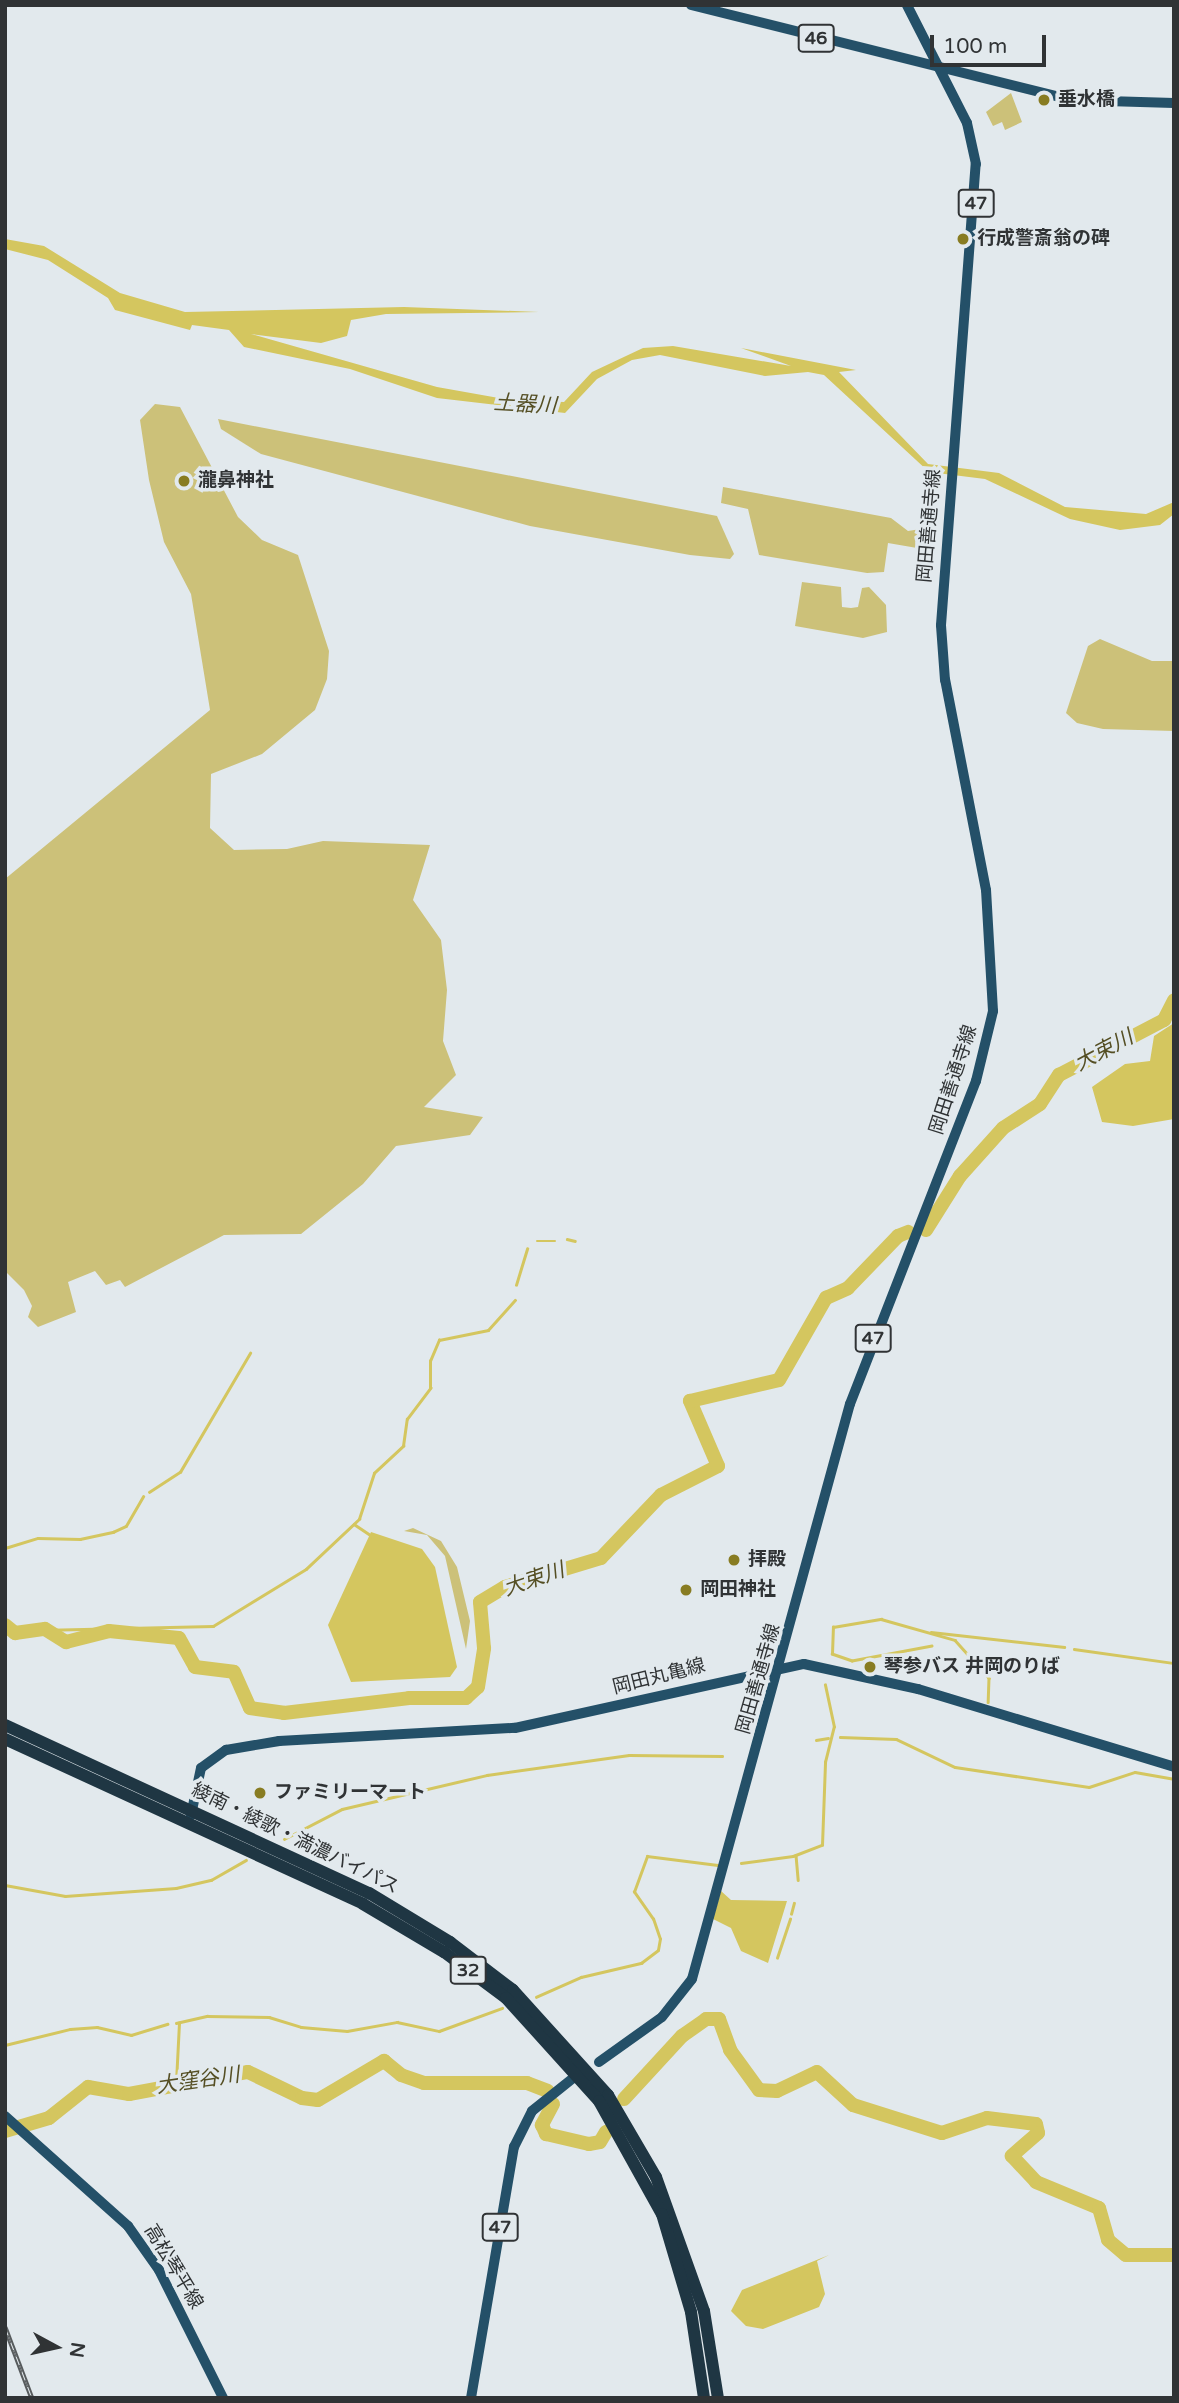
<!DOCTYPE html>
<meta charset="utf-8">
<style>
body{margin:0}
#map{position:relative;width:1179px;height:2403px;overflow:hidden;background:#e2e9ed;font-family:"Varela Round","Noto Sans JP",sans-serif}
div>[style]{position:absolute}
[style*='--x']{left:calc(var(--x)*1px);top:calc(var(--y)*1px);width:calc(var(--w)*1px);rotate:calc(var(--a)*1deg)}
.green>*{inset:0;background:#ccc179}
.water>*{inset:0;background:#d4c65f}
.stream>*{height:2.5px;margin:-1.25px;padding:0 1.25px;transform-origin:1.25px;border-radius:1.25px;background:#d4c65f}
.river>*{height:14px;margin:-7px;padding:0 7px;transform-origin:7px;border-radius:7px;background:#d4c65f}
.major>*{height:10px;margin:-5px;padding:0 5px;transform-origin:5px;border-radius:5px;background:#245068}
.highway>*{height:12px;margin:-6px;padding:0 6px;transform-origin:6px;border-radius:6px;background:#1f3643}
.rail>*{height:5px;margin-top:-2.5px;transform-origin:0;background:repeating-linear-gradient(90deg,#e2e9ed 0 8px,#575b5d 0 16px);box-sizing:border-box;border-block:2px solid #575b5d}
.dots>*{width:19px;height:19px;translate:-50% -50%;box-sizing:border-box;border:4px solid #e2e9ed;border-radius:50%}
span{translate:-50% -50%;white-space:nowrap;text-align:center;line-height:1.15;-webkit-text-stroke:7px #e2e9ed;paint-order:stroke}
.shield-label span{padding:2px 5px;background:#e2e9ed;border:2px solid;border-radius:5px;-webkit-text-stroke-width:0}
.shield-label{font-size:18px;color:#303335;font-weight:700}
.poi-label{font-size:19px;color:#303335;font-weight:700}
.left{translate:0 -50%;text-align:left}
.street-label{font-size:19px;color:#303335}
.water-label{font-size:21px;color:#554f24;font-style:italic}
.frame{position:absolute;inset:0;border:7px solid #303335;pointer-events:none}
.north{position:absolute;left:21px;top:2312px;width:70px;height:70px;-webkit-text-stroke:5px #e2e9ed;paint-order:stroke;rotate:98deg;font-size:19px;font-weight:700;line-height:28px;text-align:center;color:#303335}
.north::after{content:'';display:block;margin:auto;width:24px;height:32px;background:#303335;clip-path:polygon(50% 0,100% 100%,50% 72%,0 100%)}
.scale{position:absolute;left:930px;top:35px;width:116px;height:32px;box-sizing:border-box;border:4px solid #303335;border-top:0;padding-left:9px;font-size:21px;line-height:24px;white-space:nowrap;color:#303335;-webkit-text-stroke:5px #e2e9ed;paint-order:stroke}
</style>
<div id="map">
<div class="green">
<i style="clip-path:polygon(1011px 93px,1022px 122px,1005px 130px,1002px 122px,993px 126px,986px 112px)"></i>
<i style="clip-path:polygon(155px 404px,180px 407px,238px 517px,262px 540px,298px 555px,329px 651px,327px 679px,315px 710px,262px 754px,211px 774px,210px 828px,234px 850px,287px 849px,323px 841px,430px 845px,413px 900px,441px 940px,447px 990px,443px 1041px,456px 1075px,424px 1107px,483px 1117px,470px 1135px,396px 1146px,363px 1184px,301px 1234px,224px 1235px,125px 1287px,120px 1280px,106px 1285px,95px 1271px,68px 1282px,76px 1312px,38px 1327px,28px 1317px,32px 1306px,24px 1290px,5px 1271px,5px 879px,210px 710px,191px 594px,164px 542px,149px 480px,140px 420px)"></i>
<i style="clip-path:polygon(218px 419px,717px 516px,734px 554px,730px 559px,690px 555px,530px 526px,261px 454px,221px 429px)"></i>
<i style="clip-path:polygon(723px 487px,891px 518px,908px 531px,927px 528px,929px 543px,917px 548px,888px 543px,884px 572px,867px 573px,759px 555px,748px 509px,721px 503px)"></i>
<i style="clip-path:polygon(802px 582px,841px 587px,842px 607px,851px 608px,858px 607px,862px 588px,869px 587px,886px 605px,887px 632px,863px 638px,795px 626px)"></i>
<i style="clip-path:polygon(1100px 639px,1152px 661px,1174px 661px,1174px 731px,1103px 729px,1077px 723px,1066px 713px,1088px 646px)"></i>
<i style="clip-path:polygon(413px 1528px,441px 1541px,457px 1567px,470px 1621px,466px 1649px,445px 1556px,427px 1535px,404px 1531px)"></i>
</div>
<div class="water">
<i style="clip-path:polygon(5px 239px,44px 246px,120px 293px,185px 312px,404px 307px,539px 312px,386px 314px,351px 320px,347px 336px,321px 343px,251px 334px,437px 387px,510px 400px,564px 402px,592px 372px,643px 348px,673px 346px,791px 366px,741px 348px,856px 370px,839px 372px,928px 464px,999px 473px,1065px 507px,1146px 514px,1174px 502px,1174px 514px,1160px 525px,1120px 530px,1070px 519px,985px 479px,929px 472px,824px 375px,808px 372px,765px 376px,660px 355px,632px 360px,597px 379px,565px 413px,437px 398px,350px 369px,244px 347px,229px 330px,192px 325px,190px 330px,115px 310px,108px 298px,48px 260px,5px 249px)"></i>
<i style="clip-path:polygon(1174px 1023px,1174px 1119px,1133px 1126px,1102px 1122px,1092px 1087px,1125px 1064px,1150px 1061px,1154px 1036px)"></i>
<i style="clip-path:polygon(371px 1532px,422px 1549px,435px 1567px,457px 1667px,450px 1677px,351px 1682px,328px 1625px)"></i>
<i style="clip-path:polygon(721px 1891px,731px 1900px,787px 1901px,768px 1963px,741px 1951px,731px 1928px,713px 1919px)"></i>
<i style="clip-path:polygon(829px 2255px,817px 2261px,825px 2294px,819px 2307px,763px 2329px,746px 2326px,731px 2311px,742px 2290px)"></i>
</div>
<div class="stream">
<i style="--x:567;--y:1239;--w:8;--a:14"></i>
<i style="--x:537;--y:1241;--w:18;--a:0"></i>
<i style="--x:516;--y:1285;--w:38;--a:-73"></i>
<i style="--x:149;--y:1492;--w:37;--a:-33"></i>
<i style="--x:180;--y:1472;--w:138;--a:-59.5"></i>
<i style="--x:354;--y:1524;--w:22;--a:34"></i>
<i style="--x:5;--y:1548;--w:34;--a:-17"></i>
<i style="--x:38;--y:1538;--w:42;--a:1.4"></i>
<i style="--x:80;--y:1539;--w:34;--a:-12"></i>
<i style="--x:113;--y:1532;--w:14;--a:-25"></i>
<i style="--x:126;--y:1526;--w:34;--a:-60"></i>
<i style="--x:40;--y:1630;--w:173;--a:-1.3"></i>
<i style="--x:213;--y:1626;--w:109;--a:-31.5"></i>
<i style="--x:306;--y:1569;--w:73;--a:-43.3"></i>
<i style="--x:359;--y:1519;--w:48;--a:-71.9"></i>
<i style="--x:374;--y:1473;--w:40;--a:-43"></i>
<i style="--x:403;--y:1446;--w:27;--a:-82"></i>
<i style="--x:407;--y:1419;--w:39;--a:-53"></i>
<i style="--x:430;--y:1388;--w:27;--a:-90"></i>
<i style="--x:430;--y:1361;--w:23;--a:-67"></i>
<i style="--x:439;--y:1340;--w:50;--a:-11.5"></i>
<i style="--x:488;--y:1330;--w:40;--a:-48"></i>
<i style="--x:931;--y:1632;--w:134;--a:6.4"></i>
<i style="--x:932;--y:1646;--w:81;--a:169.4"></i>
<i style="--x:852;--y:1661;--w:21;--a:-161"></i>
<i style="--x:832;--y:1654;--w:27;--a:-88"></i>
<i style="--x:833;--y:1627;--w:49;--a:-9.5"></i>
<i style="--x:881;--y:1619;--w:77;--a:15.8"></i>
<i style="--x:955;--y:1640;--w:51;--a:48.2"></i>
<i style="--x:989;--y:1678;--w:24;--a:92"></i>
<i style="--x:1074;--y:1649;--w:101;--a:8"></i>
<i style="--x:840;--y:1737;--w:56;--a:2"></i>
<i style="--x:896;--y:1739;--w:65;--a:25.4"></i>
<i style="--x:955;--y:1767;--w:135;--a:8.5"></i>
<i style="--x:1089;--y:1787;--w:48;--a:-18.1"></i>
<i style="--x:1135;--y:1772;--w:40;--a:10"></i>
<i style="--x:816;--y:1740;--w:12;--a:-9"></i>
<i style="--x:284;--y:1839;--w:65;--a:-27.3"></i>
<i style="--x:342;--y:1809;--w:149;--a:-13.2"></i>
<i style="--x:487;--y:1775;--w:143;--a:-8"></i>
<i style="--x:629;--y:1755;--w:93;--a:0.6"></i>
<i style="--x:796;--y:1855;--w:25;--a:85"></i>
<i style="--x:741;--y:1863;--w:52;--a:-7.7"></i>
<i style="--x:793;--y:1856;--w:31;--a:-21"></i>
<i style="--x:822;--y:1845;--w:83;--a:-87.9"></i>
<i style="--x:825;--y:1762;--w:36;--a:-76"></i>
<i style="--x:834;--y:1727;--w:43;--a:-102.1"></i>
<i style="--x:5;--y:1885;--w:61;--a:10.4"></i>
<i style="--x:65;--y:1896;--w:111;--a:-4.1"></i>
<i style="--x:176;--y:1888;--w:36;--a:-13"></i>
<i style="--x:211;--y:1880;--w:40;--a:-29.7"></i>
<i style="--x:791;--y:1914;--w:11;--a:-75"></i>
<i style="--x:777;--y:1958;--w:41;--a:-71.6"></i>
<i style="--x:536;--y:1997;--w:49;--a:-24"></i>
<i style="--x:581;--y:1977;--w:62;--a:-13.1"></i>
<i style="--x:641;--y:1963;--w:21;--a:-37"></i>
<i style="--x:658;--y:1950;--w:11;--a:-80"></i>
<i style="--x:660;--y:1939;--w:21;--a:-109"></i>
<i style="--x:653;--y:1919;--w:33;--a:-125"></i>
<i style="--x:634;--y:1892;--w:38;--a:-70"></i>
<i style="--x:647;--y:1856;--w:71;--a:7.3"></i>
<i style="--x:176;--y:2023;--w:32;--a:-13"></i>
<i style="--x:207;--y:2016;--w:62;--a:0.9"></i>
<i style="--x:269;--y:2017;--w:34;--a:17"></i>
<i style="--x:301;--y:2027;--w:46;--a:5"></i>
<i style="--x:347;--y:2031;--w:51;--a:-10.2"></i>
<i style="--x:397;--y:2022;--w:43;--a:12.1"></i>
<i style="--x:439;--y:2031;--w:67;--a:-20.1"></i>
<i style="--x:5;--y:2045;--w:67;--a:-13.8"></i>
<i style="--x:70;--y:2029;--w:27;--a:-4"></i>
<i style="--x:97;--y:2027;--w:35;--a:13"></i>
<i style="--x:131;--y:2035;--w:38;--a:-17"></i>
<i style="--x:176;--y:2082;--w:59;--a:-87.1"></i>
</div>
<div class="river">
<i style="--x:926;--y:1230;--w:64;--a:-57.8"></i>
<i style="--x:960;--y:1176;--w:64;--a:-48.1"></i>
<i style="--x:1003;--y:1128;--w:44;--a:-33"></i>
<i style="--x:1040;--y:1104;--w:35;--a:-57"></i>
<i style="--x:1059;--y:1075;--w:119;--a:-27.6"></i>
<i style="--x:1164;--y:1020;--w:22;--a:-63"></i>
<i style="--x:5;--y:1625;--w:13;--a:39"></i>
<i style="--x:15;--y:1633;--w:30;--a:-8"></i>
<i style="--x:45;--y:1629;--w:25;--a:32"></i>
<i style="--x:66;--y:1642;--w:44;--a:-14.3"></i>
<i style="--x:109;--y:1631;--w:70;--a:5.7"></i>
<i style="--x:179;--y:1638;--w:33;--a:61"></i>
<i style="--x:195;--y:1667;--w:39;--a:7"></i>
<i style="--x:234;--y:1672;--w:39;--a:66"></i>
<i style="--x:250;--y:1708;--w:34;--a:8"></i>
<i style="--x:284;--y:1713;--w:126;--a:-6.8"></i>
<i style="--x:409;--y:1698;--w:57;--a:0"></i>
<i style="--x:466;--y:1698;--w:16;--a:-43"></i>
<i style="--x:478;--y:1687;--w:39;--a:-81"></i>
<i style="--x:484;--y:1648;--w:46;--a:-95"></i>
<i style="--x:480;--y:1602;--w:29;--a:-31"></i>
<i style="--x:505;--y:1587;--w:100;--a:-16.8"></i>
<i style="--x:601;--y:1558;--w:87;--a:-46.4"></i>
<i style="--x:661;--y:1495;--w:64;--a:-27"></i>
<i style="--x:718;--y:1466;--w:71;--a:-113.3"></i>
<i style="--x:690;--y:1401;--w:91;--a:-13.3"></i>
<i style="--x:779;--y:1380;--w:95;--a:-60.2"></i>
<i style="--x:826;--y:1298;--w:24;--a:-24"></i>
<i style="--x:848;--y:1288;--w:72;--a:-46.1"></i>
<i style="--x:898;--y:1236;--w:11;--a:-22"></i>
<i style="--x:624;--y:2099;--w:86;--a:-47.4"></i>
<i style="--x:682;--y:2036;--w:29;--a:-35"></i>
<i style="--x:706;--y:2019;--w:13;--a:0"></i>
<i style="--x:719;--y:2019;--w:33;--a:70"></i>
<i style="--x:730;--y:2050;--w:49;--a:54.1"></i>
<i style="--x:759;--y:2090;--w:18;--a:3"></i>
<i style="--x:777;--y:2091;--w:44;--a:-25.4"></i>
<i style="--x:817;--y:2072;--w:49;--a:42.5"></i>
<i style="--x:853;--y:2105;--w:93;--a:17.5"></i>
<i style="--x:942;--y:2133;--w:47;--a:-18.4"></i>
<i style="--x:987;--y:2118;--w:49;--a:7"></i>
<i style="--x:1036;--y:2124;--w:9;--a:77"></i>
<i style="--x:1038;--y:2133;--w:35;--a:139"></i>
<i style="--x:1012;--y:2156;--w:35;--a:47"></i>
<i style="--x:1036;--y:2182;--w:68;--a:22.4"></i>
<i style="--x:1099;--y:2208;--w:33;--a:74"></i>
<i style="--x:1108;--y:2240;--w:23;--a:40"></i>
<i style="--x:1126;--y:2255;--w:48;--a:0"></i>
<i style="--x:553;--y:2104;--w:24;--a:118"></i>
<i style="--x:542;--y:2125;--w:10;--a:66"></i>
<i style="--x:546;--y:2134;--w:44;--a:13.1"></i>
<i style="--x:589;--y:2144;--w:11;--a:-10"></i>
<i style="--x:600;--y:2142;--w:12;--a:-59"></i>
<i style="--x:5;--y:2131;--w:46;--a:-16.5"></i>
<i style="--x:49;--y:2118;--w:50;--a:-38.5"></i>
<i style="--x:88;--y:2087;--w:42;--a:9.7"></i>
<i style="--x:129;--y:2094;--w:121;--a:-10.5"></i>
<i style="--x:248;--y:2072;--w:60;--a:25.7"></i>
<i style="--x:302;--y:2098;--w:16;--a:7"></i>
<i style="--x:318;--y:2100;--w:77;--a:-30.6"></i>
<i style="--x:384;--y:2061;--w:22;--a:39"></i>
<i style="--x:401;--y:2075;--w:24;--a:19"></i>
<i style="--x:424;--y:2083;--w:103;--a:0"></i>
<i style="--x:527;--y:2083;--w:22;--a:21"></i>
</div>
<div class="major">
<i style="--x:691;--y:5;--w:394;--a:14"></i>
<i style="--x:1073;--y:100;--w:101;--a:1.7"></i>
<i style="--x:191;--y:1815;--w:48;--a:-78"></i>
<i style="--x:201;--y:1768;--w:31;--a:-36"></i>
<i style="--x:226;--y:1750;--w:54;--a:-9.6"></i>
<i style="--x:279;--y:1741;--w:236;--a:-3.2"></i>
<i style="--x:515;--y:1728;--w:296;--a:-12.5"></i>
<i style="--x:804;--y:1664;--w:117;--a:12.4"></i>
<i style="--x:918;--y:1689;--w:268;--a:16.9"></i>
<i style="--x:599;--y:2062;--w:77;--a:-35.5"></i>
<i style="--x:662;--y:2017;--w:48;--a:-51.7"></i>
<i style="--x:692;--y:1979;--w:596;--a:-74.64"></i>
<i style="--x:850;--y:1404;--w:347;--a:-68.7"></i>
<i style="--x:976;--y:1081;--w:72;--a:-76.3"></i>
<i style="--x:993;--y:1011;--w:121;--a:-93.3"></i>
<i style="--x:986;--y:890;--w:214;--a:-101"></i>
<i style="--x:945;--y:680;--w:55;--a:-94.2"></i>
<i style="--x:941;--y:625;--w:462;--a:-85.7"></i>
<i style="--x:976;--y:164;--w:42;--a:-102.4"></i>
<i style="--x:967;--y:123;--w:132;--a:-117"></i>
<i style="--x:5;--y:2116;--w:165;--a:41.8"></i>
<i style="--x:128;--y:2226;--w:54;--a:54.8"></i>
<i style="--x:159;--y:2270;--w:143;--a:63.4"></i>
<i style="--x:471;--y:2398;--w:255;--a:-80.3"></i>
<i style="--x:514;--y:2147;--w:40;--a:-63.4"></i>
<i style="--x:532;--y:2111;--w:51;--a:-38.7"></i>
</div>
<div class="highway">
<i style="--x:5;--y:1725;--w:401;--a:24.8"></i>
<i style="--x:369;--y:1893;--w:95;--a:31.2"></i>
<i style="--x:450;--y:1942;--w:79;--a:37.3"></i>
<i style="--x:513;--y:1990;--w:142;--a:47.9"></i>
<i style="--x:608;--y:2095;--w:95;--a:59.7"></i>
<i style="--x:656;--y:2177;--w:142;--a:70.3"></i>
<i style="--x:704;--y:2311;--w:88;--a:80.9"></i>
<i style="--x:5;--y:1739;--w:394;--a:24.7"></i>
<i style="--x:363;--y:1904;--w:94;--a:30.7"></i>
<i style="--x:444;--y:1952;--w:77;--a:36.6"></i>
<i style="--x:506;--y:1998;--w:139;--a:47.9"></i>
<i style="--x:599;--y:2101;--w:129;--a:60.9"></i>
<i style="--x:662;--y:2214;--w:102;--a:73.5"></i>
<i style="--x:691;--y:2312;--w:87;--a:81.4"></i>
</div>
<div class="rail">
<i style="--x:5;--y:2327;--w:76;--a:69.2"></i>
</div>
<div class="dots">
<i style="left:1044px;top:100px;background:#887c22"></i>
<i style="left:963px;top:239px;background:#887c22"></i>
<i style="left:184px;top:481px;background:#887c22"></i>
<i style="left:734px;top:1560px;background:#887c22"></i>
<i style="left:686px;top:1590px;background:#887c22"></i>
<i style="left:870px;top:1667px;background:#887c22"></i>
<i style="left:260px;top:1793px;background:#887c22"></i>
</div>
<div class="shield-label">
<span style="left:816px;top:38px">46</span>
<span style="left:976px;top:203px">47</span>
<span style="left:873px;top:1338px">47</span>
<span style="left:468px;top:1970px">32</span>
<span style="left:500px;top:2227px">47</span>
</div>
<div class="poi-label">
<span class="left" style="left:1058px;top:100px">垂水橋</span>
<span class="left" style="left:977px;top:239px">行成警斎翁の碑</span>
<span class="left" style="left:198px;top:481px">瀧鼻神社</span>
<span class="left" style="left:748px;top:1560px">拝殿</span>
<span class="left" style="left:700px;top:1590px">岡田神社</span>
<span class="left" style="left:884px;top:1667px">琴参バス 井岡のりば</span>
<span class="left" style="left:274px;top:1793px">ファミリーマート</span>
</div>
<div class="street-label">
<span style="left:930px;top:526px;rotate:-85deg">岡田善通寺線</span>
<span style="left:954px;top:1080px;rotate:-72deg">岡田善通寺線</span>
<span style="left:659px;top:1677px;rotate:-14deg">岡田丸亀線</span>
<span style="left:759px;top:1679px;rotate:-74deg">岡田善通寺線</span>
<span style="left:295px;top:1839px;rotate:26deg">綾南・綾歌・満濃バイパス</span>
<span style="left:173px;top:2267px;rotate:59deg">高松琴平線</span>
</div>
<div class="water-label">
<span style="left:525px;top:405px;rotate:3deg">土器川</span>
<span style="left:1104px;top:1051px;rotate:-28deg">大束川</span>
<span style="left:534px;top:1580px;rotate:-19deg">大束川</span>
<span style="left:198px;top:2081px;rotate:-8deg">大窪谷川</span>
</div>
<div class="frame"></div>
<div class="north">N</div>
<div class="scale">100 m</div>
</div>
